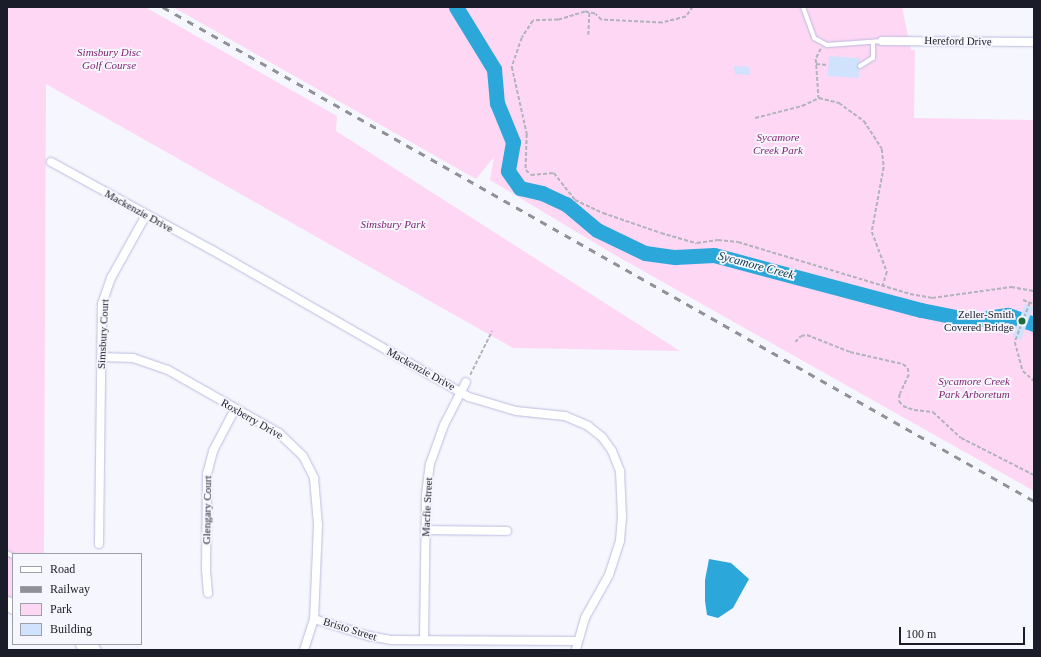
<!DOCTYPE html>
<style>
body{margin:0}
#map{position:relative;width:1041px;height:657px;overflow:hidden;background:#f6f6fe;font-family:Georgia,serif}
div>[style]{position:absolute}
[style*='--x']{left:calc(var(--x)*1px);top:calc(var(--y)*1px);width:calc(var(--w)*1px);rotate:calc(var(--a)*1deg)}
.green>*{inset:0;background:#fdd7f3}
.water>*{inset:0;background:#2ca7da}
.river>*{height:15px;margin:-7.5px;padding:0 7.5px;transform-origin:7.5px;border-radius:7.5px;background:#2ca7da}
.building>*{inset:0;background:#d1e2fc;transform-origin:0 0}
.path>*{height:1.5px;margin-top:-0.75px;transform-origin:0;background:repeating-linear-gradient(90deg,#b2b3bc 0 4px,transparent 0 6px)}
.roads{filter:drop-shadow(0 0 1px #babcdf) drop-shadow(0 0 1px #babcdf)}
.service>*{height:4px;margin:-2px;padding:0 2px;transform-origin:2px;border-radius:2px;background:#fff}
.minor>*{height:8px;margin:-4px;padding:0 4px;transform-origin:4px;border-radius:4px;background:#fff}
.primary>*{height:13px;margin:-6.5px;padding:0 6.5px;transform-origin:6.5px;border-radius:6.5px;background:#fff}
.rail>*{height:2.5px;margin-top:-1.25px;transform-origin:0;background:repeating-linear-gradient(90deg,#90909b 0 7px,transparent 0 14px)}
.dots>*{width:11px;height:11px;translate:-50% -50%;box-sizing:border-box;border:2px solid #f6f6fe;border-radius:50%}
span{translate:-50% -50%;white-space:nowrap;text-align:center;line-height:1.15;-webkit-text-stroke:3.5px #f6f6fe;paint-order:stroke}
.street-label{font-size:11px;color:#1b1c29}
.park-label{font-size:11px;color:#7d1e6e;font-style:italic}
.poi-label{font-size:11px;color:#1b1c29}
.right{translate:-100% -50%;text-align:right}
.water-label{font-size:12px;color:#01364b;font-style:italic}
.frame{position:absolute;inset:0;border:8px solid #1b1c29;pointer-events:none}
.legend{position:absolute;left:12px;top:553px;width:130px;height:92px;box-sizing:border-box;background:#f6f6fe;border:1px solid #9e9fa9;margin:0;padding:5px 7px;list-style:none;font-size:12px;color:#1b1c29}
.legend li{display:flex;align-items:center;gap:8px;height:20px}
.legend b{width:20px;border:1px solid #9e9fa9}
.scale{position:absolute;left:899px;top:627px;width:126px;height:18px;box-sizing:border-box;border:2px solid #1b1c29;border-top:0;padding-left:5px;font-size:12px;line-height:14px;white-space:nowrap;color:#1b1c29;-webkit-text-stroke:3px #f6f6fe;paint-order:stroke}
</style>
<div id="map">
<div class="green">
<i style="clip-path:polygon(7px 7px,145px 7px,337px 116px,336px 131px,680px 351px,513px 348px,46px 84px,44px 554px,13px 554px,13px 607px,7px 603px)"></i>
<i style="clip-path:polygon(173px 7px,902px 7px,911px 50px,915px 50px,914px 118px,1034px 120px,1034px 491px,615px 255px,490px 180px,494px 157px,476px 179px)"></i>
</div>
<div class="water">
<i style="clip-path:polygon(709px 559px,731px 563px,749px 579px,733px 608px,718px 618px,707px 615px,705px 601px,705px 580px)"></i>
</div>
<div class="river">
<i style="--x:456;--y:7;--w:73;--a:58.5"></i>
<i style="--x:494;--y:69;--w:34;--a:85"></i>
<i style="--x:497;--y:103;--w:42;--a:67.7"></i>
<i style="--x:513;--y:142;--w:29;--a:100"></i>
<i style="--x:508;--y:171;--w:21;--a:55"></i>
<i style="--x:520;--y:188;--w:23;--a:13"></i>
<i style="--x:542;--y:193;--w:26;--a:25"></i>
<i style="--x:566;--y:204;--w:40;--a:40"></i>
<i style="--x:597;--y:230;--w:53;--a:25.6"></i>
<i style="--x:645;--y:253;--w:30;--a:8"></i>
<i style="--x:675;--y:257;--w:39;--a:-3"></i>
<i style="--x:714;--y:255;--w:214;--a:14.9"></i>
<i style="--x:921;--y:310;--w:51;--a:11.3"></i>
<i style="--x:971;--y:320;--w:37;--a:-8"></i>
<i style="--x:1008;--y:315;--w:28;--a:19"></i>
</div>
<div class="building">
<i style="left:829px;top:56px;width:31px;height:20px;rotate:4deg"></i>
<i style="clip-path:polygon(734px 66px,749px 67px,750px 75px,735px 74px)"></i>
<i style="left:1025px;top:304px;width:9px;height:35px;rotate:21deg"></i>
</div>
<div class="path">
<i style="--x:693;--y:7;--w:12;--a:125"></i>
<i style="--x:686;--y:17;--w:25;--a:166"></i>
<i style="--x:662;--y:23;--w:61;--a:-177.2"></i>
<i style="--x:601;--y:20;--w:8;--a:-135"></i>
<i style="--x:595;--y:14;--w:10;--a:-169"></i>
<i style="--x:585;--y:12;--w:28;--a:163"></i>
<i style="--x:558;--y:20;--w:25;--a:178"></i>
<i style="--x:533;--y:21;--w:20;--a:123"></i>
<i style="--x:522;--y:38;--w:31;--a:109"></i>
<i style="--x:512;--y:67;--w:69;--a:77.4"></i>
<i style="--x:527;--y:134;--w:36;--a:92"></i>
<i style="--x:526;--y:170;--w:7;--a:45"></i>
<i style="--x:531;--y:175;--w:23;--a:-5"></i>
<i style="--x:554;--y:173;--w:34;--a:52"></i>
<i style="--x:575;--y:200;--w:31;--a:25"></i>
<i style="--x:603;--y:213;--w:61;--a:19"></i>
<i style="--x:661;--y:233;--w:37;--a:16"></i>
<i style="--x:697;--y:243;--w:21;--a:-8"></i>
<i style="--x:718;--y:240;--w:20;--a:6"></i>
<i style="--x:738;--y:242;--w:180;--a:16.8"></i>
<i style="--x:910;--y:294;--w:22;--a:10"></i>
<i style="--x:932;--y:298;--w:80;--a:-7.9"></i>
<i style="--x:1011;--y:287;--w:23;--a:10"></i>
<i style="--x:588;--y:35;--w:22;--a:-87"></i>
<i style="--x:821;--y:49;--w:11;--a:117"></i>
<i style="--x:816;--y:59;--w:39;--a:86"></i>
<i style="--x:819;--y:98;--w:21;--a:14"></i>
<i style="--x:839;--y:103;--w:31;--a:36"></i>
<i style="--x:864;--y:121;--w:33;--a:57"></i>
<i style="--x:882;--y:149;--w:18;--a:84"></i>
<i style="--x:884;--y:167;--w:66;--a:100.5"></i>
<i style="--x:872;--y:232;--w:43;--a:69.4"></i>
<i style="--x:887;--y:272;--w:15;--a:106"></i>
<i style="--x:816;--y:64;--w:12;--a:5"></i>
<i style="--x:755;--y:118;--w:49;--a:-14.3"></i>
<i style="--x:802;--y:106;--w:19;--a:-25"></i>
<i style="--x:1023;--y:300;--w:12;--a:20"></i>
<i style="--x:1030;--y:303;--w:42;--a:111"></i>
<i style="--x:1015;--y:342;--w:30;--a:75"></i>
<i style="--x:1023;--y:371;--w:15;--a:42"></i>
<i style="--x:795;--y:342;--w:8;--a:-45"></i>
<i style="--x:801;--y:336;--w:6;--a:-9"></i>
<i style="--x:807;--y:335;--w:46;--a:21.6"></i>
<i style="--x:850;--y:352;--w:54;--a:12.8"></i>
<i style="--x:903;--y:364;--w:6;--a:39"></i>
<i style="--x:908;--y:368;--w:7;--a:82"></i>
<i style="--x:909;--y:375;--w:21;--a:115"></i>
<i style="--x:900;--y:394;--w:7;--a:98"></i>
<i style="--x:899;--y:401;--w:6;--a:51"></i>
<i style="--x:903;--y:406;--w:12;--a:20"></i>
<i style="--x:914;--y:410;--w:19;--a:6"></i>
<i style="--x:933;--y:412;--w:38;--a:43"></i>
<i style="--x:961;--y:438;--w:82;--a:26.9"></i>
<i style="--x:470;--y:375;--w:49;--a:-63.4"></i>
</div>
<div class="roads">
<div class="service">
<i style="--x:803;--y:7;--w:33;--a:70"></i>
<i style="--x:814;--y:38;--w:15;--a:28"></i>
<i style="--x:827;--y:45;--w:55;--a:-4.2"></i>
<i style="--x:860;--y:66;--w:15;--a:-32"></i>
<i style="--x:873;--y:58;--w:16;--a:-90"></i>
<i style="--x:7;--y:553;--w:7;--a:27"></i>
</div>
<div class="minor">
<i style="--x:882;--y:41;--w:152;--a:0.4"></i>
<i style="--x:51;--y:162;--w:183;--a:28.7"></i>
<i style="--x:212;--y:250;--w:296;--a:29.8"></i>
<i style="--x:469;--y:397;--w:49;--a:16.6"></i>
<i style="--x:516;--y:411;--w:49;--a:5.8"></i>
<i style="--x:565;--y:416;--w:25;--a:23"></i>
<i style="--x:588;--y:426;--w:18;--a:38"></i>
<i style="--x:602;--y:437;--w:17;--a:54"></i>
<i style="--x:612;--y:451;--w:22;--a:68"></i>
<i style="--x:620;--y:471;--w:46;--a:87.5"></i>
<i style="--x:622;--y:517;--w:24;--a:95"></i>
<i style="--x:620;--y:541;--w:36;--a:108"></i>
<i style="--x:609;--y:575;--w:49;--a:119.2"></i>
<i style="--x:585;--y:618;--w:33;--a:106"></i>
<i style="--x:101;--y:357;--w:32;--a:2"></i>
<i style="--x:133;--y:358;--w:37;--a:19"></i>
<i style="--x:168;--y:370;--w:128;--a:29.6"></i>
<i style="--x:279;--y:433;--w:33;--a:44"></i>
<i style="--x:303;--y:456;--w:25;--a:63"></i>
<i style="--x:314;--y:478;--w:47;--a:85.1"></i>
<i style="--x:318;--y:525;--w:94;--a:92.4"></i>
<i style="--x:314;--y:619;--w:33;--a:108"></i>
<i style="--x:425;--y:530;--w:82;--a:0.7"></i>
<i style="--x:99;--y:544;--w:240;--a:-89.3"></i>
<i style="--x:102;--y:304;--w:28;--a:-71"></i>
<i style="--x:111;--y:278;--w:72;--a:-60.9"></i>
<i style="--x:208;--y:593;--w:23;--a:-95"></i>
<i style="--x:206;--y:570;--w:96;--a:-89.4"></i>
<i style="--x:207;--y:474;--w:24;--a:-75"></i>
<i style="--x:213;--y:451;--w:47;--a:-62.4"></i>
<i style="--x:314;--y:619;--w:58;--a:17.2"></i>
<i style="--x:369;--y:636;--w:22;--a:10"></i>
<i style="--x:391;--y:640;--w:186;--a:0.3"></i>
<i style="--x:424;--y:640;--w:145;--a:-89.2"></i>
<i style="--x:426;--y:495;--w:31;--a:-83"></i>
<i style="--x:430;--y:464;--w:41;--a:-70.3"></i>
<i style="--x:444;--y:425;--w:48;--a:-62.9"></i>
</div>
<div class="primary">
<i style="--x:7;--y:603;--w:7;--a:34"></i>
<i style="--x:82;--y:644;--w:13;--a:27"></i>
</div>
</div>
<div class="rail">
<i style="--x:163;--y:7;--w:1001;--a:29.56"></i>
</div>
<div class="dots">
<i style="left:1022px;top:321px;background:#1d6e3f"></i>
</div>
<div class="street-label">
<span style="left:958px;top:41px;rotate:1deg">Hereford Drive</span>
<span style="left:139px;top:211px;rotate:29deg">Mackenzie Drive</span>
<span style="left:103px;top:334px;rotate:-87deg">Simsbury Court</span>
<span style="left:421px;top:369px;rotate:29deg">Mackenzie Drive</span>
<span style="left:252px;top:419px;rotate:30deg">Roxberry Drive</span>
<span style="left:427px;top:507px;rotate:-87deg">Macfie Street</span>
<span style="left:207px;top:510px;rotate:-89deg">Glengary Court</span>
<span style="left:350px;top:629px;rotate:17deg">Bristo Street</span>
</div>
<div class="park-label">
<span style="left:109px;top:59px">Simsbury Disc<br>Golf Course</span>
<span style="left:778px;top:144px">Sycamore<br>Creek Park</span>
<span style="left:393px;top:224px">Simsbury Park</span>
<span style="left:974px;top:388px">Sycamore Creek<br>Park Arboretum</span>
</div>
<div class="poi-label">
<span class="right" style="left:1014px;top:321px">Zeller-Smith<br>Covered Bridge</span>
</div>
<div class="water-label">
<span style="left:756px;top:266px;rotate:15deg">Sycamore Creek</span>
</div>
<div class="frame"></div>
<ul class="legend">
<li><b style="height:5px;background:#fff"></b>Road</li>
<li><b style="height:5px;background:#90909b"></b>Railway</li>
<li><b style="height:11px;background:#fdd7f3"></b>Park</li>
<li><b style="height:11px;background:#d1e2fc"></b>Building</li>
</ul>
<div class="scale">100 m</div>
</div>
